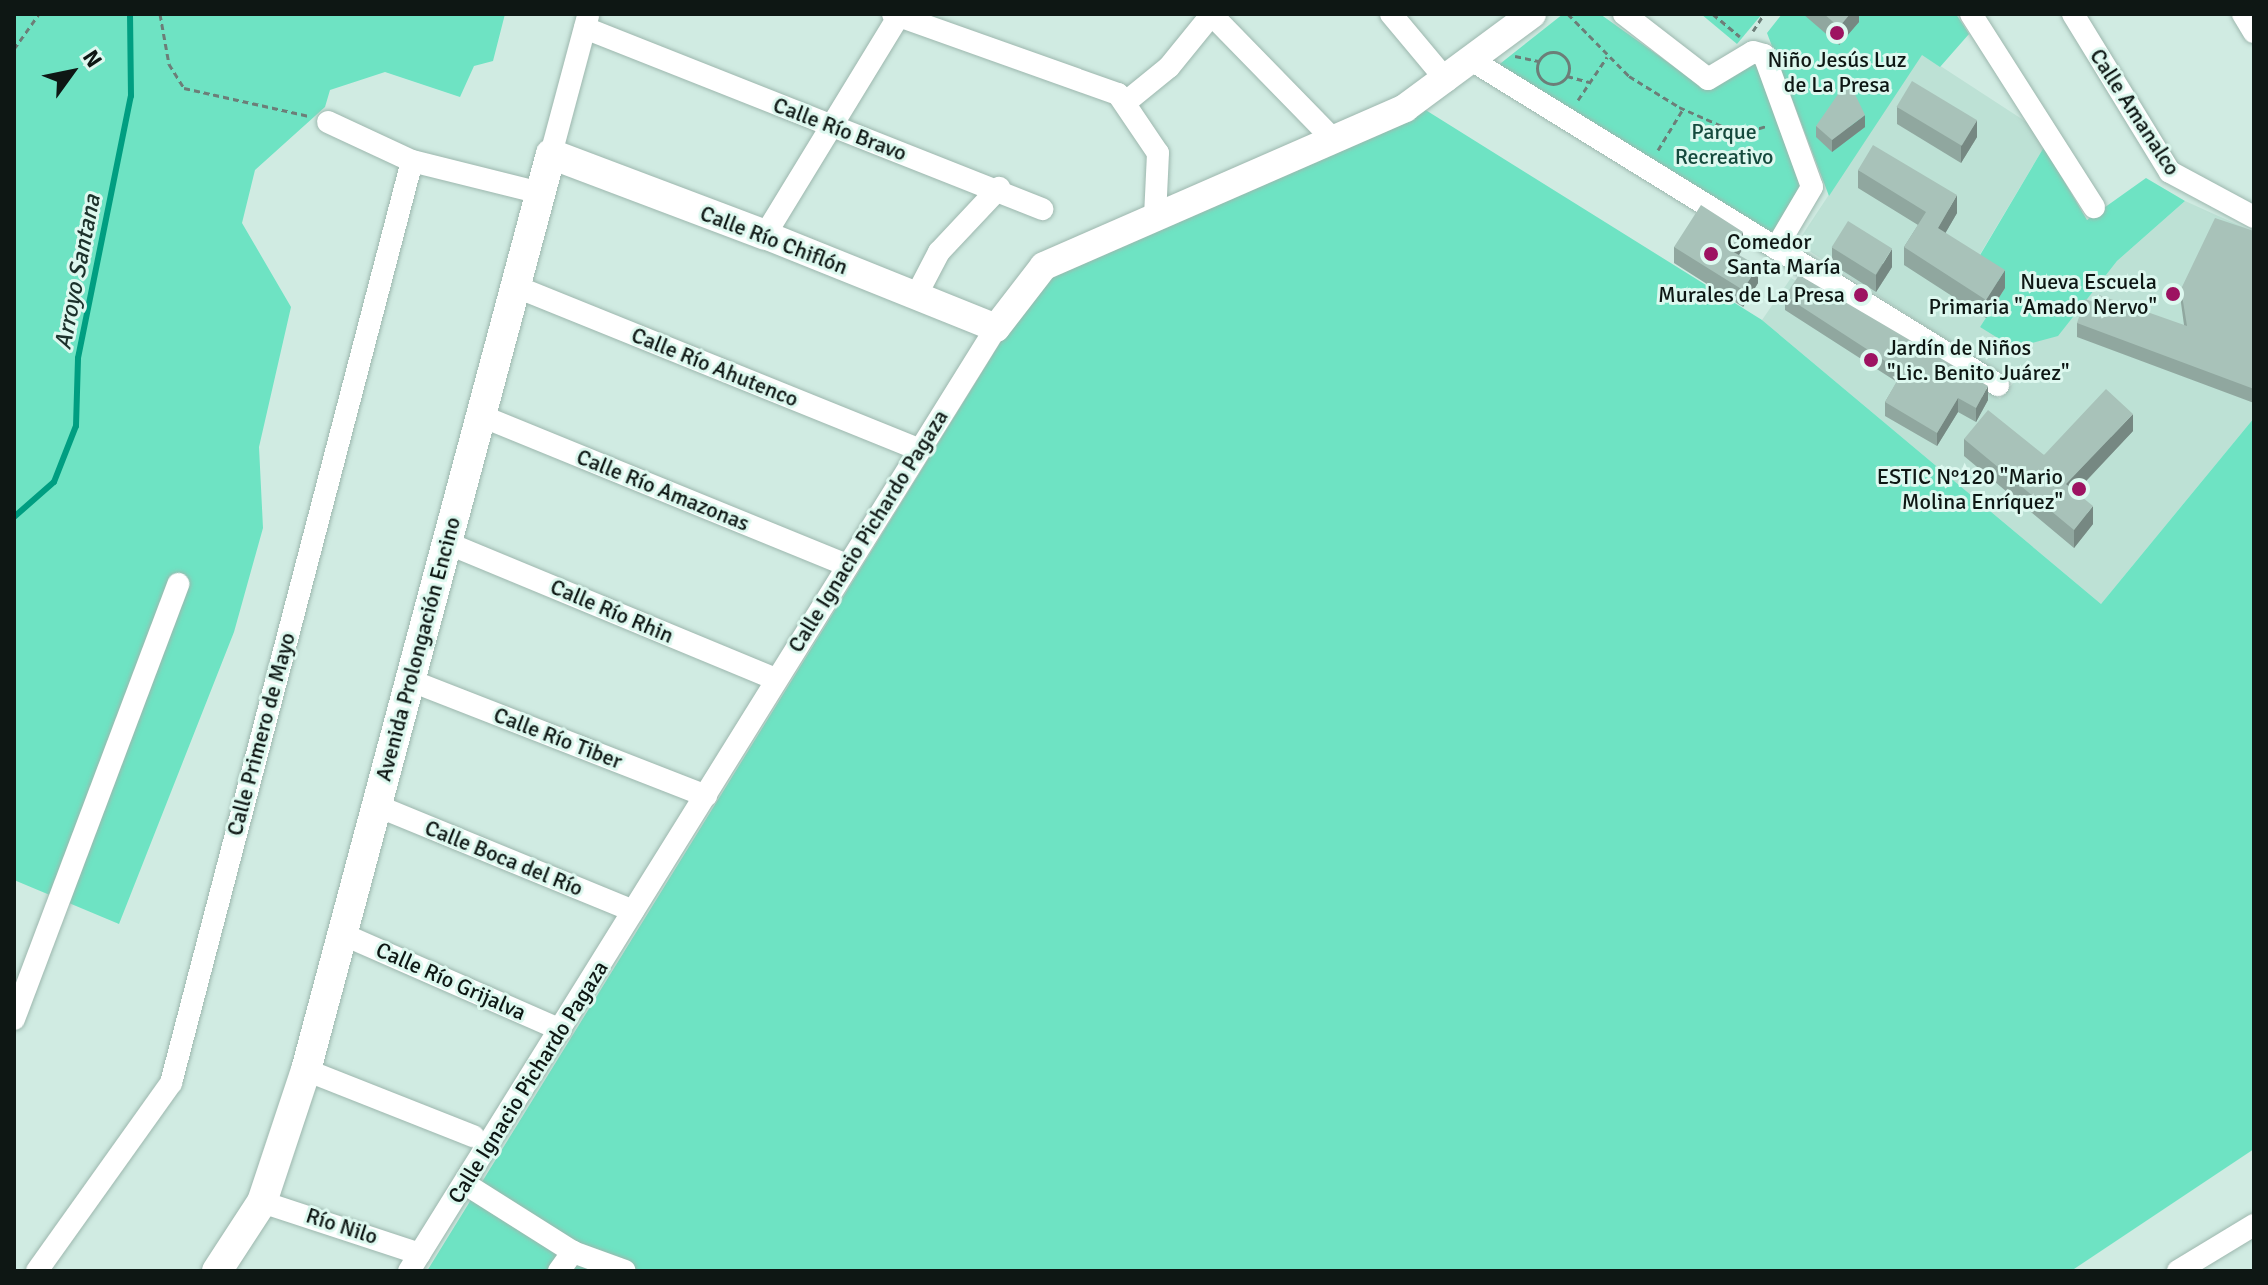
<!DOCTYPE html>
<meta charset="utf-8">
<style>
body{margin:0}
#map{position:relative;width:2268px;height:1285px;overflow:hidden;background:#d0ebe2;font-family:Signika,sans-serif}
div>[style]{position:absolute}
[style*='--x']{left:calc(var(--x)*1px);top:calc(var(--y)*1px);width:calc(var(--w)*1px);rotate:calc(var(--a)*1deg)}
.built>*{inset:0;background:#bde1d5}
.green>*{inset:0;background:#6ee3c3}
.stream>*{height:6px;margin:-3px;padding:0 3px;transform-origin:3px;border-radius:3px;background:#009e81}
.path>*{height:3px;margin-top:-1.5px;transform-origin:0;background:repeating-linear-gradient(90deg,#6c7e78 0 6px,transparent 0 10px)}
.path>.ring{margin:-1.5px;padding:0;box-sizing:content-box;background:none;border:3px solid #6c7e78;border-radius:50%}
.roads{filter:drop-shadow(0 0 2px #9db7ae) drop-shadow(0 0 2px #9db7ae)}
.minor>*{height:22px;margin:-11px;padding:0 11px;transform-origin:11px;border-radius:11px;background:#fff}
.tertiary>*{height:28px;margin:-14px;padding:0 14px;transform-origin:14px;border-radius:14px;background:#fff}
.secondary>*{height:30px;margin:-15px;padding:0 15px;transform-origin:15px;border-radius:15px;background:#fff}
.wall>*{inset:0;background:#90a79f}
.shaded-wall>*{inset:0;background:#768882}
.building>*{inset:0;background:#a8c2b9;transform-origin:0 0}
.dots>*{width:22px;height:22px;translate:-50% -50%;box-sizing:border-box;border:4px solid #ddf8ef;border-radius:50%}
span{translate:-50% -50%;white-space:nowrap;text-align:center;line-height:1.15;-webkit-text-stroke:6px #ddf8ef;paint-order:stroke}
.poi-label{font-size:22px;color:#0e1714}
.left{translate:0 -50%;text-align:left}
.right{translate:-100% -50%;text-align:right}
.street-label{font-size:22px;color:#0e1714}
.park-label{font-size:22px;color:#154a3d}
.water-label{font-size:24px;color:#1c312b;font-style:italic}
.frame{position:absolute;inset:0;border:16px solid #0e1714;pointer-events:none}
.north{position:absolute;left:32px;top:32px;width:80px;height:80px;-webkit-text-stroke:6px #ddf8ef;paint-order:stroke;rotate:57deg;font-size:22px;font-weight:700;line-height:32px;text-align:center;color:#0e1714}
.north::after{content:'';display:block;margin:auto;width:28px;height:36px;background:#0e1714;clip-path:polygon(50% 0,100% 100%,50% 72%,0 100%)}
</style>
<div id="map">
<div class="built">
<i style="clip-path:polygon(1922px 54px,2031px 125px,2044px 147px,1973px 266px,2005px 288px,1980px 327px,2058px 335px,2117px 261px,2185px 201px,2254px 232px,2254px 418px,2101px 604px,1762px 320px,1791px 278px,2000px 399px,2013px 383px,1797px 243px)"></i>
</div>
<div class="green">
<i style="clip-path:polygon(14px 14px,505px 14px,493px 61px,474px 66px,460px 97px,385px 72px,330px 90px,325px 107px,255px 170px,242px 223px,291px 307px,259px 447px,263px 528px,234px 632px,119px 924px,14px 880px)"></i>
<i style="clip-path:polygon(1563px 14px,1600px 14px,1704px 88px,1756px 54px,1802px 192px,1770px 243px,1496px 67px)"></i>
<i style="clip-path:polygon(1701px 14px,1762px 14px,1737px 44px)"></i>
<i style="clip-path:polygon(1782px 14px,1956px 14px,1969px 34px,1940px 67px,1922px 55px,1829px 196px,1767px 33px)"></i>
<i style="clip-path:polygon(1424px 109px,1762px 320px,2101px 604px,2254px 418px,2254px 1149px,2071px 1271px,427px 1271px,1037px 283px)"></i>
<i style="clip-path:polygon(2044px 147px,2087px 220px,2146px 178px,2185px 201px,2117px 261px,2058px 336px,2014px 348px,1980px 327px,2005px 288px,1973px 267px)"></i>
</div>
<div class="stream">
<i style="--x:14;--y:517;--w:53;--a:-41.2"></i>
<i style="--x:54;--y:482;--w:60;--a:-68.6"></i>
<i style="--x:76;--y:426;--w:68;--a:-88.3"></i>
<i style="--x:78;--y:358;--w:267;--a:-78.6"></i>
<i style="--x:131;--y:96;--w:82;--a:-90.7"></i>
</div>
<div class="path">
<i style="--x:160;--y:14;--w:51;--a:79.8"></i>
<i style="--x:169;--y:64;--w:28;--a:58"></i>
<i style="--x:184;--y:88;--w:128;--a:12.6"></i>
<i style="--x:1568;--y:14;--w:87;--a:45.5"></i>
<i style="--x:1629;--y:76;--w:59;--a:31.8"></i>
<i style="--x:1679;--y:107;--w:67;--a:23.9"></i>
<i style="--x:1740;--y:134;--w:28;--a:-17"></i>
<i style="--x:1713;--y:14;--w:35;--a:40"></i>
<i style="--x:1753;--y:31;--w:20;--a:-57"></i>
<i style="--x:14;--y:49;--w:43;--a:-54.5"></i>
<i class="ring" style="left:1537px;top:52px;width:29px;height:29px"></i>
<i style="--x:1515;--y:56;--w:25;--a:12"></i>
<i style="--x:1567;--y:76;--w:23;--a:15"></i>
<i style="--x:1578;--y:100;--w:52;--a:-56"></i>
<i style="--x:1658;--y:150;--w:48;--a:-58.6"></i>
</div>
<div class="roads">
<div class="minor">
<i style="--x:893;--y:14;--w:239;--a:19.6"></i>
<i style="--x:1118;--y:94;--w:71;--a:55.9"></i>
<i style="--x:1158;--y:153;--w:63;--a:92.7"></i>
<i style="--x:1211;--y:14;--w:176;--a:45.7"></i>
<i style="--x:1391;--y:14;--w:87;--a:50.1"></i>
<i style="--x:1624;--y:14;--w:106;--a:37.7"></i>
<i style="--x:1708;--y:79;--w:52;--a:-31"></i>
<i style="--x:1753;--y:52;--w:11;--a:15"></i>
<i style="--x:1764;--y:55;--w:140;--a:70"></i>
<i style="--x:1812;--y:187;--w:71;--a:120.5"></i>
<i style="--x:1971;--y:14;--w:229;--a:57.5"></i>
<i style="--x:2073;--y:14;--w:185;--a:58.5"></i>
<i style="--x:2170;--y:172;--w:95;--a:28.2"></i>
<i style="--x:2243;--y:14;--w:21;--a:59"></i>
<i style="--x:585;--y:28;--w:492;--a:21.6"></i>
<i style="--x:1473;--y:61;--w:617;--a:31.68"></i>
<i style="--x:1126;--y:102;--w:55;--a:-39.1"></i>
<i style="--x:1169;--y:67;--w:68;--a:-50.9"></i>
<i style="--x:328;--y:122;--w:93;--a:24.9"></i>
<i style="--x:412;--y:161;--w:132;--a:14"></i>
<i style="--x:551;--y:154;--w:143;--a:-75"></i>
<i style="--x:765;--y:235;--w:259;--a:-58.6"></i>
<i style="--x:512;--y:285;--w:437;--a:22"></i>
<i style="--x:916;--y:296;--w:50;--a:-62.4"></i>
<i style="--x:939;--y:252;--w:88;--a:-46.8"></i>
<i style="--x:479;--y:415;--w:397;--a:22.2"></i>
<i style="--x:447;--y:543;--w:356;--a:22.5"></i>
<i style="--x:409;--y:680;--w:319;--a:21.3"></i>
<i style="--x:375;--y:805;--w:279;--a:22.3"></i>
<i style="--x:340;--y:933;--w:241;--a:23.7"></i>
<i style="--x:14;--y:1019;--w:465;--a:-69.3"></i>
<i style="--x:306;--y:1070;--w:180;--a:21.6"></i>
<i style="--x:467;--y:1185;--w:125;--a:32.3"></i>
<i style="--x:573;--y:1252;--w:55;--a:20.1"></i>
<i style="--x:262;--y:1202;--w:166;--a:18.2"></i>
<i style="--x:37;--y:1271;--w:231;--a:-54.5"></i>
<i style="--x:171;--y:1083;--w:953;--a:-75.35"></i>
<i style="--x:409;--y:1271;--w:1111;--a:-58.1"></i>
<i style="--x:559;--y:1271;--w:24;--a:-54"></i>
<i style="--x:2178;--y:1271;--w:89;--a:-31.2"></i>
</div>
<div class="tertiary">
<i style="--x:765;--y:235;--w:249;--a:21.9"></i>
<i style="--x:996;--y:328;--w:78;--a:-52.3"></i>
<i style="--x:1044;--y:266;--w:394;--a:-23.6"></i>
<i style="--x:1405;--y:108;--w:158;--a:-36.5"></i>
</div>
<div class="secondary">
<i style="--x:217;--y:1271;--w:82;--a:-56.9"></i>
<i style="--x:262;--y:1202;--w:139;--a:-71.6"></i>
<i style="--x:306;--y:1070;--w:948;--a:-75.03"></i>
<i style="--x:551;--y:154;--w:229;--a:20.7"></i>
</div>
</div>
<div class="wall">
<i style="clip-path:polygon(1803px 14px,1859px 14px,1859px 22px,1839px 45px)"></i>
<i style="clip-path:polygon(1897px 107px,1977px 137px,1961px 163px,1897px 124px)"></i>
<i style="clip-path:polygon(1816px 126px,1865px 127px,1832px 152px,1816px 137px)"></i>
<i style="clip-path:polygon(1858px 170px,1957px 213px,1945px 233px,2005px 288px,1986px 318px,1904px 265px,1904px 247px,1918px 225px,1858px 188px)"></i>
<i style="clip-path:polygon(2254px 231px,2254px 403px,2077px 337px,2077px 323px,2184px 325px,2181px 303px,2181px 289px)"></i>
<i style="clip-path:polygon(1674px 247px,1743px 248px,1739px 255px,1758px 283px,1743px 307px,1674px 263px)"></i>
<i style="clip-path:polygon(1832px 247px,1892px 267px,1876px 292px,1832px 264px)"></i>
<i style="clip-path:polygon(1785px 296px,1988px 400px,1976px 422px,1958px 412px,1937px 446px,1885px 416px,1885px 402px,1897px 382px,1785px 310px)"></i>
<i style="clip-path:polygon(2133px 431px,2076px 492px,2093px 524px,2074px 548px,1964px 456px,1964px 439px,2044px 455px)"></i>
</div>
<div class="shaded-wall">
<i style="clip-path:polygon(1850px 14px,1859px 14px,1859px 22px,1839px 45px,1839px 27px)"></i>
<i style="clip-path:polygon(1865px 115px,1865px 127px,1832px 152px,1832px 140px)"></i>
<i style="clip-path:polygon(1977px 120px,1977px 137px,1961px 163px,1961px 145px)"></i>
<i style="clip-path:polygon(1957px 195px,1957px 213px,1938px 246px,1938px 228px)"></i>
<i style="clip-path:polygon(1743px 232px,1743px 248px,1732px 267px,1732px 251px)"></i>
<i style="clip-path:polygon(1892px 249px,1892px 267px,1876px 292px,1876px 275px)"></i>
<i style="clip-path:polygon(1758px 266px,1758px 283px,1743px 307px,1743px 290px)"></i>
<i style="clip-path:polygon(2005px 270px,2005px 288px,1986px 318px,1986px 300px)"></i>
<i style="clip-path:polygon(1988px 386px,1988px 400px,1976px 422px,1976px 408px)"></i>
<i style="clip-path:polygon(1958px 398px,1958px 412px,1937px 446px,1937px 433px)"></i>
<i style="clip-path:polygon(2133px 414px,2133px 431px,2066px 502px,2066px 484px)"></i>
<i style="clip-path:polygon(2093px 506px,2093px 524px,2074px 548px,2074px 530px)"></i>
</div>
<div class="building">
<i style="clip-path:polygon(1824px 14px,1850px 14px,1839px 27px)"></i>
<i style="left:1912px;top:81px;width:76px;height:30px;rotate:31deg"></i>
<i style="clip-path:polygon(1843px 87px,1853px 90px,1865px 115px,1832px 140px,1816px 126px)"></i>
<i style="clip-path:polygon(1873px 145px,1957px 195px,1938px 228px,2005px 270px,1986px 300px,1904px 247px,1926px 212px,1858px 170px)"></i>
<i style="clip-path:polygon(1701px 205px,1743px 232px,1732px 251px,1758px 266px,1743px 290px,1674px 247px)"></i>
<i style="clip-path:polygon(2215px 218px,2254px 231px,2254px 389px,2077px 323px,2085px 299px,2096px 303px,2099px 295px,2187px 326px,2181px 289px)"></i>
<i style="left:1848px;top:221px;width:52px;height:31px;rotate:32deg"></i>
<i style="clip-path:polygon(1799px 275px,1988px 386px,1976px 408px,1958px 398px,1937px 433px,1885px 402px,1902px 372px,1785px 296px)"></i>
<i style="clip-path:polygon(2106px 389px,2133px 414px,2066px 484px,2093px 506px,2074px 530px,1964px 439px,1988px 410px,2044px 455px)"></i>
</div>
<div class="dots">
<i style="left:1837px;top:33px;background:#9d1361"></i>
<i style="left:1711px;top:254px;background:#9d1361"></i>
<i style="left:2173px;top:294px;background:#9d1361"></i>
<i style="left:1861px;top:295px;background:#9d1361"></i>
<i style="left:1871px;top:360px;background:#9d1361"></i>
<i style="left:2079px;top:489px;background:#9d1361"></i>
</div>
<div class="poi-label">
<span style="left:1837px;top:72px">Niño Jesús Luz<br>de La Presa</span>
<span class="left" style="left:1727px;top:254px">Comedor<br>Santa María</span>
<span class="right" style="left:2157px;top:294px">Nueva Escuela<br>Primaria "Amado Nervo"</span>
<span class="right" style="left:1845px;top:295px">Murales de La Presa</span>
<span class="left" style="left:1887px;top:360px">Jardín de Niños<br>"Lic. Benito Juárez"</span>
<span class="right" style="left:2063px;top:489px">ESTIC N°120 "Mario<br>Molina Enríquez"</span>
</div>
<div class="street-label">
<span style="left:2135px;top:112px;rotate:57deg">Calle Amanalco</span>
<span style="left:840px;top:129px;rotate:21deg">Calle Río Bravo</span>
<span style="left:774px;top:240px;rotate:21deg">Calle Río Chiflón</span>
<span style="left:715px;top:367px;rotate:22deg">Calle Río Ahutenco</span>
<span style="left:663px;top:490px;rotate:22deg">Calle Río Amazonas</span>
<span style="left:868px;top:531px;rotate:-58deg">Calle Ignacio Pichardo Pagaza</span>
<span style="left:612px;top:611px;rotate:23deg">Calle Río Rhin</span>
<span style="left:418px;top:649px;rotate:-75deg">Avenida Prolongación Encino</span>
<span style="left:261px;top:734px;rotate:-75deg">Calle Primero de Mayo</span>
<span style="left:558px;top:738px;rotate:21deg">Calle Río Tiber</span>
<span style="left:504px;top:858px;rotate:22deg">Calle Boca del Río</span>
<span style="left:451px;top:981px;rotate:24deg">Calle Río Grijalva</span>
<span style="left:528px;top:1082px;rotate:-58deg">Calle Ignacio Pichardo Pagaza</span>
<span style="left:342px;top:1226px;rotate:18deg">Río Nilo</span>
</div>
<div class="park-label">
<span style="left:1724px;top:144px">Parque<br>Recreativo</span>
</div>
<div class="water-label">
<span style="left:78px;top:272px;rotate:-79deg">Arroyo Santana</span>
</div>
<div class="frame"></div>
<div class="north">N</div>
</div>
